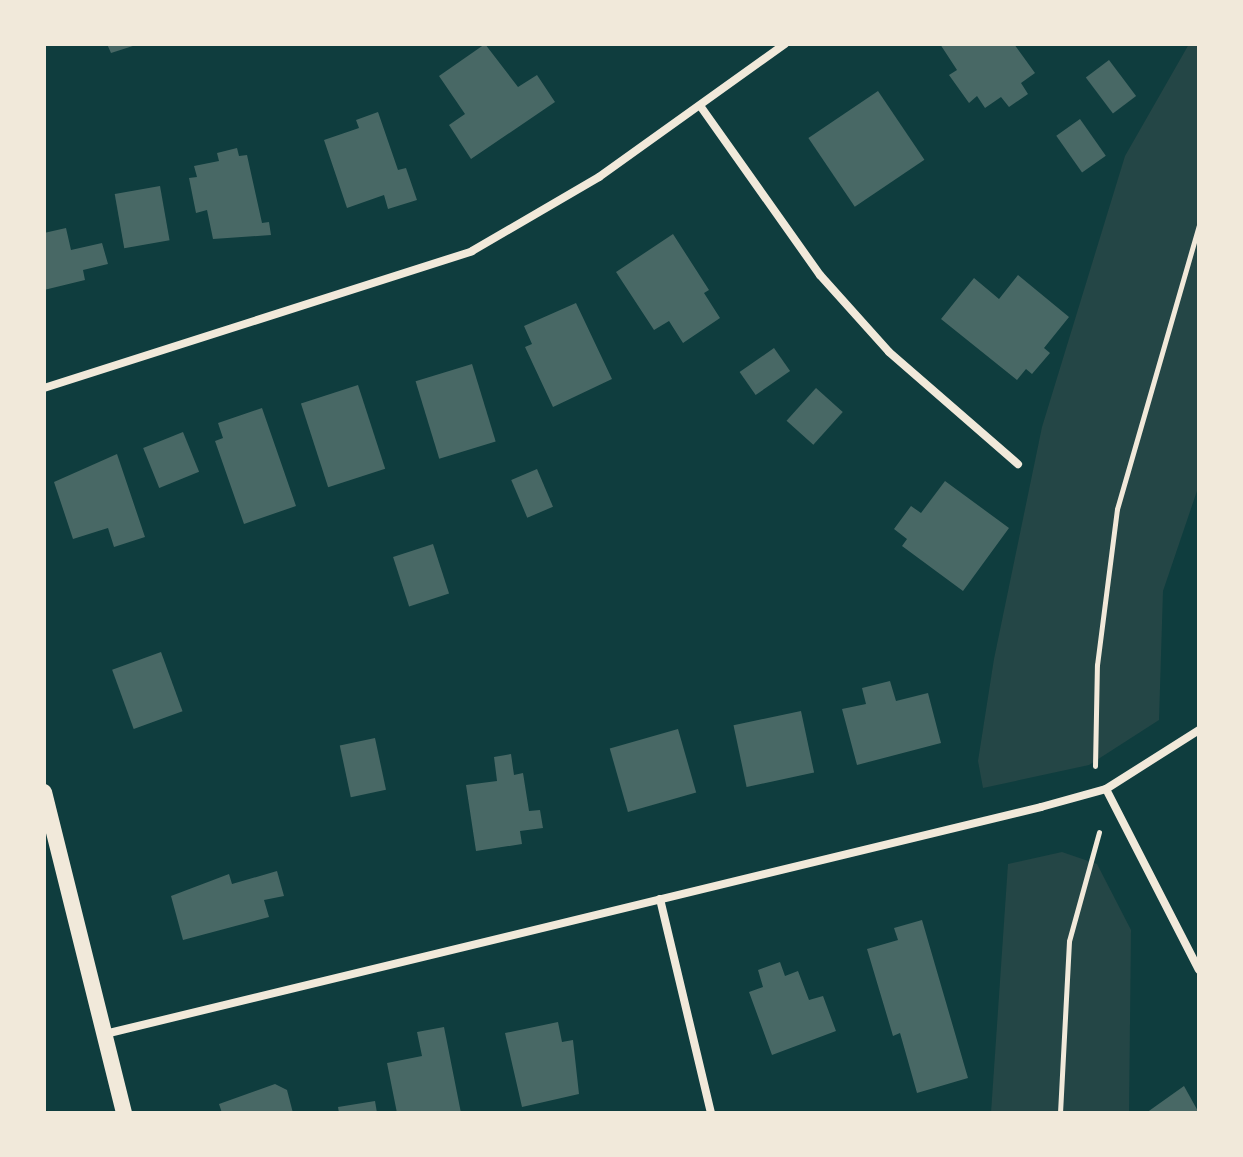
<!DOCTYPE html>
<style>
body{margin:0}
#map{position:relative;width:1243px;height:1157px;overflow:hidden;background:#0f3d3e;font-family:"Noto Sans",sans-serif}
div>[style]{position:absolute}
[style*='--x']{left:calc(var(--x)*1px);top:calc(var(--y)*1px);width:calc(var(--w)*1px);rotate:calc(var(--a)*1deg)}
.green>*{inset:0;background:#244646}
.building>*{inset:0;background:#486865;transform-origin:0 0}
.path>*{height:5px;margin:-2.5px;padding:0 2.5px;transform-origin:2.5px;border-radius:2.5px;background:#f1e9da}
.minor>*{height:8px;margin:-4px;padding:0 4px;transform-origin:4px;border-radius:4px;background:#f1e9da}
.secondary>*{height:16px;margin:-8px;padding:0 8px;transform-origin:8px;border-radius:8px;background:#f1e9da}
span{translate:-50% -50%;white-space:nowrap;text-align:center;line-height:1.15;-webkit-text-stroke:6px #f1e9da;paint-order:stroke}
.frame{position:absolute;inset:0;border:46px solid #f1e9da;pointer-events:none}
</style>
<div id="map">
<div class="green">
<i style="clip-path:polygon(1189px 44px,1199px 44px,1199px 485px,1163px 591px,1159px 720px,1089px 765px,983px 788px,978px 761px,994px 659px,1042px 427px,1125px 156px)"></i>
<i style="clip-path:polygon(1062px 852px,1097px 864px,1131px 930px,1129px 1113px,991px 1113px,1008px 864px)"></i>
</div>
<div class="building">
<i style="clip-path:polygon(107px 44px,136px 44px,136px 45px,111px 53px)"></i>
<i style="clip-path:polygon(485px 44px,518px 87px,537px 75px,555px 102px,471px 159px,449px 125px,465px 114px,439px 76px)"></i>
<i style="clip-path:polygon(940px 44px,1014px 44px,1035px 73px,1021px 83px,1028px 94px,1009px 107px,1001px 97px,985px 108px,977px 96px,969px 103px,949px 75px,957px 70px)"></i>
<i style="left:1109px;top:60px;width:45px;height:29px;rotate:53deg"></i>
<i style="left:878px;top:91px;width:83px;height:84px;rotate:56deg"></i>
<i style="clip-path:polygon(378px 112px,398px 170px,406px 168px,417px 200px,388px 209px,384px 195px,347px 208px,324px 140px,359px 128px,356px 120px)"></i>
<i style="left:1080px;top:119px;width:45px;height:29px;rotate:55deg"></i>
<i style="clip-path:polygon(237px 148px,239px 156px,247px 155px,262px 223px,269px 222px,271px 235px,213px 239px,207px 210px,196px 213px,189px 178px,197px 177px,194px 166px,219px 161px,217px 153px)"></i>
<i style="left:160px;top:186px;width:55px;height:46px;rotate:80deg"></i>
<i style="clip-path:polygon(66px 228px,71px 250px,102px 243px,108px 264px,83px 270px,85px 280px,44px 290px,44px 233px)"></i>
<i style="clip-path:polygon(673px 234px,709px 290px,704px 293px,720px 318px,683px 343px,669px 321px,654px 330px,616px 272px)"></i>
<i style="clip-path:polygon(1018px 275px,1069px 317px,1044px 348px,1050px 353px,1032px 374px,1026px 369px,1017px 380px,941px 319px,974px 278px,999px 299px)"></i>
<i style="clip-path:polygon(576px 303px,612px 379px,553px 407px,525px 347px,532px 344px,524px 326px)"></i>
<i style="left:774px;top:348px;width:28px;height:42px;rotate:55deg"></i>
<i style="left:472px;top:364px;width:81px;height:59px;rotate:73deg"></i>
<i style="left:358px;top:385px;width:88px;height:60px;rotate:72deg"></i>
<i style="left:816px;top:388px;width:36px;height:44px;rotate:42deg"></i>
<i style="clip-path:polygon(262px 408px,296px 506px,244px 524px,215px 441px,223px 438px,218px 423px)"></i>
<i style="left:183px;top:432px;width:43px;height:43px;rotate:68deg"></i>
<i style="clip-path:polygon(117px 454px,145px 537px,114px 547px,108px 528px,73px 539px,54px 482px)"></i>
<i style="left:537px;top:469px;width:41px;height:28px;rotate:67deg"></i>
<i style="clip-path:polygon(945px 481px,1009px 528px,963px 591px,902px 546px,907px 539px,894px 529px,911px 506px,921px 513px)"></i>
<i style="left:433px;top:544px;width:52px;height:42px;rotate:72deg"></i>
<i style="left:161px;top:652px;width:63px;height:52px;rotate:70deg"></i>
<i style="clip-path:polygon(890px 681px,896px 701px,928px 693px,941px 743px,857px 765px,842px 709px,866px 704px,862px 688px)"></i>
<i style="left:801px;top:711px;width:63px;height:69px;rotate:78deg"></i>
<i style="left:678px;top:729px;width:66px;height:71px;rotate:74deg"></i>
<i style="left:375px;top:738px;width:53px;height:36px;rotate:78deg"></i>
<i style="clip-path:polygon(511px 754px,514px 775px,523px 773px,529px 811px,540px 810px,543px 828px,520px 831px,522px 844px,476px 851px,466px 785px,497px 781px,494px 757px)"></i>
<i style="clip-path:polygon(277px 871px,284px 896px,264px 900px,269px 917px,183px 940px,171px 896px,229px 874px,232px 884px)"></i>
<i style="clip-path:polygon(922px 920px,968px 1078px,917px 1093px,900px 1033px,893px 1036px,867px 949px,898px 940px,894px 928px)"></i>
<i style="clip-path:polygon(780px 962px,785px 976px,798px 971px,809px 1000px,823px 996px,836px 1031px,772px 1055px,749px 992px,763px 987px,758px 970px)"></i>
<i style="clip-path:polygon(558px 1022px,562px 1042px,573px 1040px,579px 1094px,522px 1107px,505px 1033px)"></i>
<i style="clip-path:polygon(444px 1027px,461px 1113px,397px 1113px,387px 1063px,422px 1056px,417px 1032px)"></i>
<i style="clip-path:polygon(275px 1084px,287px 1090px,293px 1113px,222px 1113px,219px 1104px)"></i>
<i style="clip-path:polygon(1184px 1086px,1199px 1113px,1146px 1113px)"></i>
<i style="clip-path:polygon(375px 1101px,377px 1113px,339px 1113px,338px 1107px)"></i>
</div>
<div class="path">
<i style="--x:1095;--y:766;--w:101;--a:-88.9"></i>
<i style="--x:1097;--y:665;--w:157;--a:-82.7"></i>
<i style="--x:1117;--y:509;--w:297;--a:-73.9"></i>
<i style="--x:1060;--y:1113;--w:172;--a:-87"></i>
<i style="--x:1069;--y:941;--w:113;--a:-74.6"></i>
</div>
<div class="minor">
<i style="--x:701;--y:107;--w:206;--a:54.7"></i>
<i style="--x:820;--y:275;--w:103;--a:48.1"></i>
<i style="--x:889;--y:352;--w:171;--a:41"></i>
<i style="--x:44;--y:388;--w:449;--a:-17.7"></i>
<i style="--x:472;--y:251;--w:147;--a:-30.2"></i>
<i style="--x:599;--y:177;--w:229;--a:-35.6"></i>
<i style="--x:1106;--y:789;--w:203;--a:62.8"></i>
<i style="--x:660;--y:899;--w:220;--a:76.6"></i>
<i style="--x:105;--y:1034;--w:963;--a:-13.63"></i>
<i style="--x:1041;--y:807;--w:67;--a:-15.5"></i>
<i style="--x:1106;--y:789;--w:110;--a:-32.4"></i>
</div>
<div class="secondary">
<i style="--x:44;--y:792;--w:331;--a:76"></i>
</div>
<div class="frame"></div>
</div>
